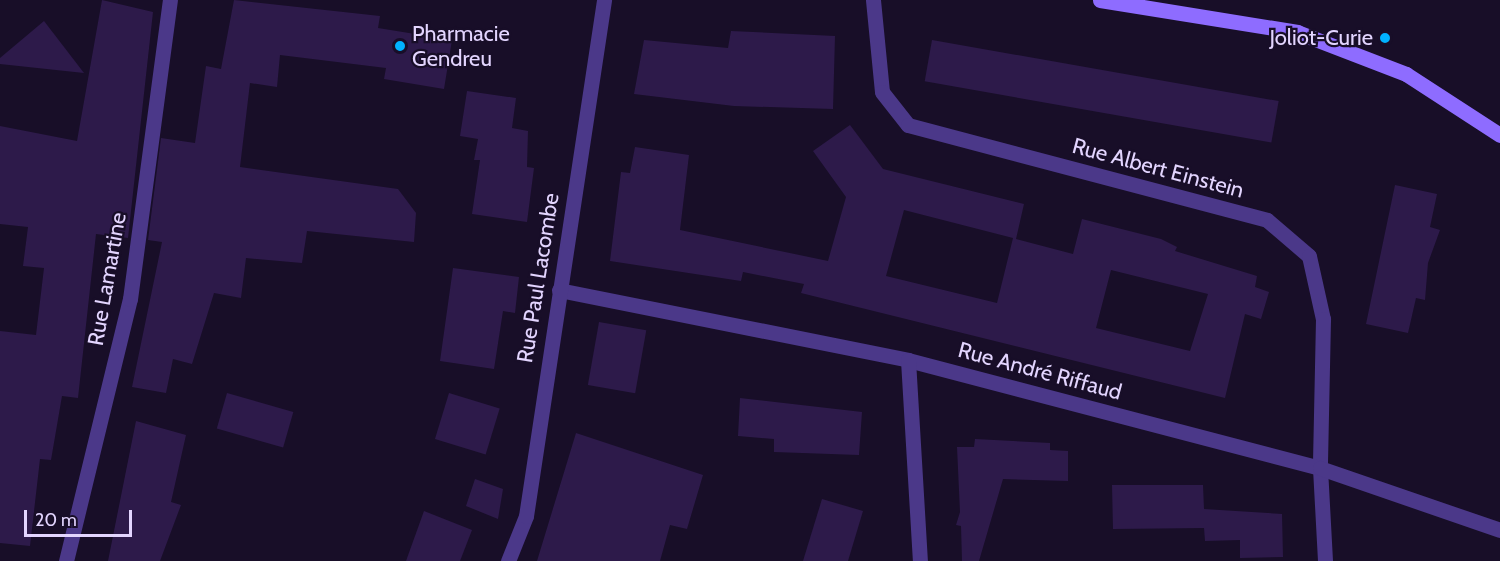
<!DOCTYPE html>
<meta charset="utf-8">
<style>
body{margin:0}
#map{position:relative;width:1500px;height:561px;overflow:hidden;background:#180e28;font-family:Cabin,sans-serif}
div>[style]{position:absolute}
[style*='--x']{left:calc(var(--x)*1px);top:calc(var(--y)*1px);width:calc(var(--w)*1px);rotate:calc(var(--a)*1deg)}
.building>*{inset:0;background:#2d1a4a;transform-origin:0 0}
.street>*{height:15px;margin:-7.5px;padding:0 7.5px;transform-origin:7.5px;border-radius:7.5px;background:#4b3889}
.secondary>*{height:15px;margin:-7.5px;padding:0 7.5px;transform-origin:7.5px;border-radius:7.5px;background:#8e6cff}
.dots>*{width:16px;height:16px;translate:-50% -50%;box-sizing:border-box;border:3px solid #180e28;border-radius:50%}
span{translate:-50% -50%;white-space:nowrap;text-align:center;line-height:1.15;-webkit-text-stroke:4.5px #180e28;paint-order:stroke}
.poi-label{font-size:22px;color:#e3d5ff}
.left{translate:0 -50%;text-align:left}
.right{translate:-100% -50%;text-align:right}
.street-label{font-size:22px;color:#e3d5ff}
.scale{position:absolute;left:24px;top:510px;width:108px;height:27px;box-sizing:border-box;border:3px solid #e3d5ff;border-top:0;padding-left:8px;font-size:18px;line-height:21px;white-space:nowrap;color:#e3d5ff;-webkit-text-stroke:4px #180e28;paint-order:stroke}
</style>
<div id="map">
<div class="building">
<i style="clip-path:polygon(102px 0,153px 12px,128px 238px,96px 234px,78px 398px,62px 396px,51px 460px,40px 459px,30px 546px,0 543px,0 331px,36px 335px,44px 268px,23px 266px,28px 227px,0 224px,0 126px,77px 141px)"></i>
<i style="clip-path:polygon(234px 0,380px 16px,378px 28px,452px 40px,444px 89px,384px 79px,386px 68px,280px 55px,277px 87px,250px 83px,240px 167px,398px 189px,416px 213px,414px 242px,307px 231px,302px 263px,246px 258px,241px 298px,214px 293px,192px 364px,173px 359px,166px 393px,132px 387px,162px 242px,148px 240px,161px 138px,195px 143px,206px 66px,221px 69px)"></i>
<i style="clip-path:polygon(44px 21px,84px 73px,0 64px,0 58px)"></i>
<i style="clip-path:polygon(731px 31px,835px 36px,833px 109px,734px 106px,634px 94px,644px 40px,728px 48px)"></i>
<i style="left:932px;top:40px;width:352px;height:42px;rotate:10deg"></i>
<i style="clip-path:polygon(467px 91px,516px 98px,512px 128px,528px 131px,527px 167px,534px 168px,527px 222px,472px 214px,480px 160px,474px 160px,478px 139px,460px 136px)"></i>
<i style="clip-path:polygon(evenodd,850px 125px,883px 169px,1024px 204px,1016px 239px,1073px 254px,1082px 219px,1161px 239px,1177px 247px,1175px 251px,1257px 276px,1255px 287px,1269px 292px,1261px 319px,1245px 314px,1225px 398px,801px 293px,804px 284px,743px 272px,741px 281px,610px 261px,621px 172px,630px 173px,635px 147px,689px 155px,680px 230px,828px 261px,846px 197px,813px 151px,850px 125px,904px 210px,1013px 238px,997px 303px,886px 276px,904px 210px,850px 125px,1111px 270px,1208px 294px,1190px 351px,1096px 328px,1111px 270px)"></i>
<i style="clip-path:polygon(1395px 185px,1437px 194px,1430px 227px,1440px 230px,1428px 263px,1425px 300px,1416px 298px,1408px 333px,1366px 324px)"></i>
<i style="clip-path:polygon(453px 268px,519px 277px,515px 313px,503px 311px,494px 369px,440px 361px)"></i>
<i style="left:599px;top:322px;width:48px;height:64px;rotate:10deg"></i>
<i style="left:227px;top:393px;width:69px;height:37px;rotate:16deg"></i>
<i style="left:449px;top:393px;width:53px;height:48px;rotate:17deg"></i>
<i style="clip-path:polygon(740px 398px,862px 412px,859px 455px,774px 452px,774px 439px,738px 436px)"></i>
<i style="clip-path:polygon(136px 421px,186px 435px,171px 502px,181px 505px,160px 561px,108px 561px)"></i>
<i style="clip-path:polygon(576px 433px,703px 475px,687px 529px,670px 525px,660px 561px,537px 561px)"></i>
<i style="clip-path:polygon(975px 439px,1050px 443px,1050px 450px,1068px 451px,1068px 481px,1003px 479px,979px 561px,962px 561px,961px 526px,956px 525px,960px 512px,957px 447px,974px 447px)"></i>
<i style="clip-path:polygon(475px 479px,503px 489px,498px 519px,466px 506px)"></i>
<i style="clip-path:polygon(1112px 485px,1203px 485px,1204px 509px,1282px 514px,1283px 557px,1240px 558px,1240px 540px,1205px 541px,1204px 528px,1113px 529px)"></i>
<i style="clip-path:polygon(822px 499px,863px 511px,848px 561px,803px 561px)"></i>
<i style="clip-path:polygon(424px 511px,472px 530px,460px 561px,406px 561px)"></i>
</div>
<div class="street">
<i style="--x:873;--y:0;--w:92;--a:84.4"></i>
<i style="--x:882;--y:92;--w:42;--a:51.8"></i>
<i style="--x:908;--y:125;--w:371;--a:14.8"></i>
<i style="--x:1267;--y:220;--w:55;--a:40.6"></i>
<i style="--x:1309;--y:256;--w:65;--a:77.5"></i>
<i style="--x:1323;--y:319;--w:149;--a:91.2"></i>
<i style="--x:1320;--y:468;--w:93;--a:86.9"></i>
<i style="--x:559;--y:290;--w:356;--a:11.3"></i>
<i style="--x:908;--y:360;--w:426;--a:14.7"></i>
<i style="--x:1320;--y:468;--w:190;--a:19"></i>
<i style="--x:908;--y:360;--w:201;--a:86.6"></i>
<i style="--x:66;--y:561;--w:270;--a:-76.3"></i>
<i style="--x:130;--y:299;--w:302;--a:-82.4"></i>
<i style="--x:508;--y:561;--w:48;--a:-68.2"></i>
<i style="--x:526;--y:516;--w:522;--a:-81.4"></i>
</div>
<div class="secondary">
<i style="--x:1100;--y:0;--w:200;--a:9.2"></i>
<i style="--x:1297;--y:32;--w:117;--a:21.1"></i>
<i style="--x:1406;--y:74;--w:112;--a:33"></i>
</div>
<div class="dots">
<i style="left:1385px;top:38px;background:#01b2ff"></i>
<i style="left:400px;top:46px;background:#01b2ff"></i>
</div>
<div class="poi-label">
<span class="left" style="left:412px;top:46px">Pharmacie<br>Gendreu</span>
<span class="right" style="left:1373px;top:38px">Joliot-Curie</span>
</div>
<div class="street-label">
<span style="left:1158px;top:168px;rotate:15deg">Rue Albert Einstein</span>
<span style="left:538px;top:278px;rotate:-81deg">Rue Paul Lacombe</span>
<span style="left:107px;top:279px;rotate:-80deg">Rue Lamartine</span>
<span style="left:1040px;top:371px;rotate:15deg">Rue André Riffaud</span>
</div>
<div class="scale">20 m</div>
</div>
